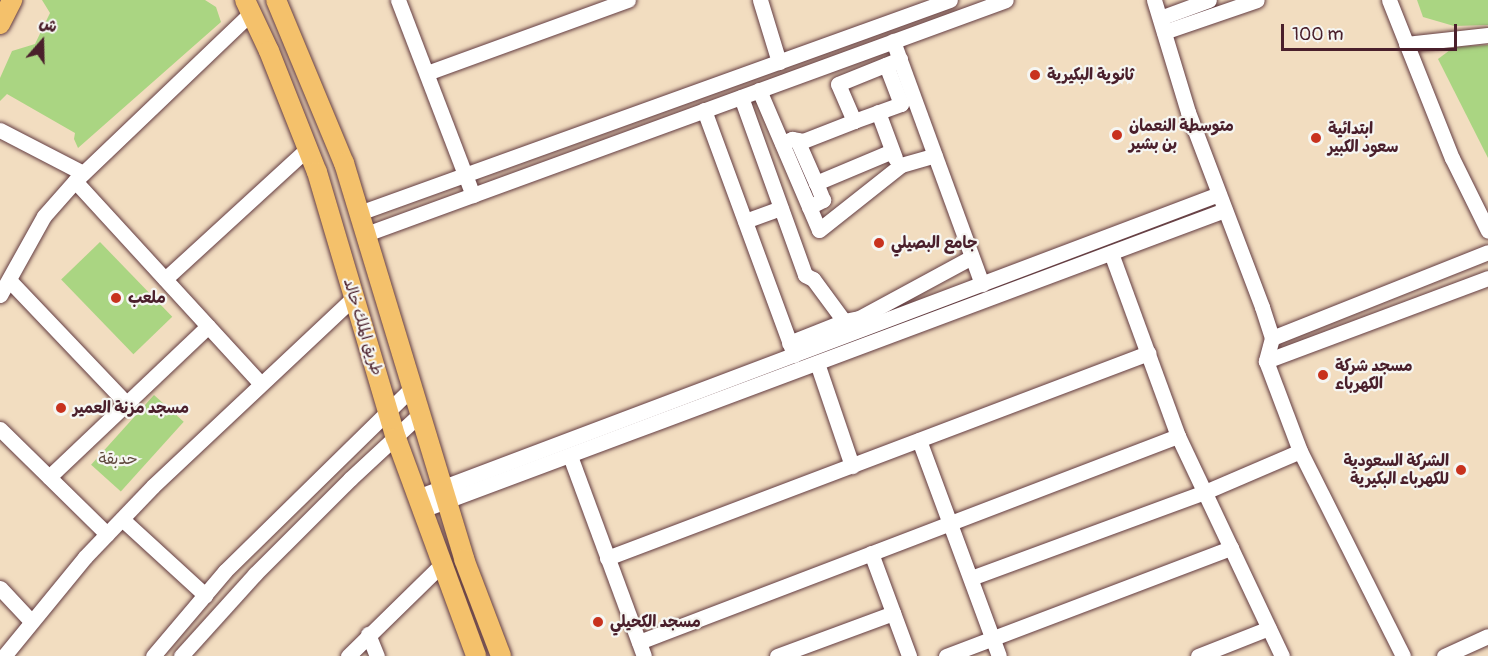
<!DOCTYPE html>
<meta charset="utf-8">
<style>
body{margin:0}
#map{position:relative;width:1488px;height:656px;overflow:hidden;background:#f2ddc0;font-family:Pangolin,"Playpen Sans Arabic",sans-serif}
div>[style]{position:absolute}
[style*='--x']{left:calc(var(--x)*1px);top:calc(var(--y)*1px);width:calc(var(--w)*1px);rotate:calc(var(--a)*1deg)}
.green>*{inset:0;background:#aad582;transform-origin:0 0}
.roads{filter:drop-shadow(0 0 2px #633c41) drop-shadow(0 0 2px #633c41)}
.minor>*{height:15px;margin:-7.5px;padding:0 7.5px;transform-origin:7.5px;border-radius:7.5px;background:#fff}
.major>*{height:20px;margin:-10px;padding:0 10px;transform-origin:10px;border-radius:10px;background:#f4c16b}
.dots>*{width:16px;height:16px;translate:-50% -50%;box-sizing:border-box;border:3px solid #f6f6f2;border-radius:50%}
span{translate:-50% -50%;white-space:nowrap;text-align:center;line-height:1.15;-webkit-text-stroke:4.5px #f6f6f2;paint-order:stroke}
.poi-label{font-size:16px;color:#4a1f2b;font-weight:700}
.left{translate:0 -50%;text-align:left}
.right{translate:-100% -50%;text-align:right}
.street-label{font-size:16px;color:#4a1f2b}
.park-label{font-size:16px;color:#624c41}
.north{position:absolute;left:12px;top:12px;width:60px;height:60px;-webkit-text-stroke:4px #f6f6f2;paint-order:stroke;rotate:20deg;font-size:16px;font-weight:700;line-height:24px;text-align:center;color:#4a1f2b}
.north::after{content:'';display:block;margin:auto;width:21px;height:27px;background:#4a1f2b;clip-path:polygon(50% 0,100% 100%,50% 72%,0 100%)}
.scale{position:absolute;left:1281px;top:24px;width:176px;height:27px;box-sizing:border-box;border:3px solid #4a1f2b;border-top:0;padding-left:8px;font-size:18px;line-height:21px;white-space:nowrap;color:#4a1f2b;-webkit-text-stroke:4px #f6f6f2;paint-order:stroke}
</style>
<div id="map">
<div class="green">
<i style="clip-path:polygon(42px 0,205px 0,216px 7px,221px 22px,78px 148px,74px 139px,75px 133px,7px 94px,0 101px,0 78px,12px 51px,35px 44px,50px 13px)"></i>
<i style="clip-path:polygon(1417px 0,1488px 0,1488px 25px,1454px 26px,1423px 17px)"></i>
<i style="clip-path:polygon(1488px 45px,1488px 158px,1438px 59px,1454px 47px)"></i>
<i style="left:100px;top:242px;width:104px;height:54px;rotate:46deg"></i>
<i style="left:154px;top:395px;width:40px;height:94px;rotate:42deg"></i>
</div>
<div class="roads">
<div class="minor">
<i style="--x:398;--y:0;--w:209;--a:69"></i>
<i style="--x:760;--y:0;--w:65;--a:73"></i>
<i style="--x:1154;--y:0;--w:117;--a:73.1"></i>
<i style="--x:1188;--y:112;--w:209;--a:69.2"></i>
<i style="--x:1262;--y:307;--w:33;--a:72"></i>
<i style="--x:1272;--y:338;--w:24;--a:105"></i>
<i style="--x:1266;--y:361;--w:96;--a:69.3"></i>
<i style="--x:1300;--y:451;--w:229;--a:63.3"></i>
<i style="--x:1389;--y:0;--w:170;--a:68.3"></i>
<i style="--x:1452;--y:158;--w:81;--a:63.7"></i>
<i style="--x:1160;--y:18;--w:52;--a:-20.2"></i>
<i style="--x:1164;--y:32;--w:98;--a:-19"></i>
<i style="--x:893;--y:41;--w:259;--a:69.9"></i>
<i style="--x:1406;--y:44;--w:82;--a:-6.3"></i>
<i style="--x:427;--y:73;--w:214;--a:-20"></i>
<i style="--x:759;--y:90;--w:152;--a:66.8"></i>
<i style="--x:819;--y:230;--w:105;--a:-38.4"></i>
<i style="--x:901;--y:165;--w:35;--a:-16"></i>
<i style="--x:741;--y:97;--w:189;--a:70.2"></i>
<i style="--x:805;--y:275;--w:9;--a:27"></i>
<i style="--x:813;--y:279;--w:52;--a:53.6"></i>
<i style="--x:844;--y:321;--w:15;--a:-11"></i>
<i style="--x:859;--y:318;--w:128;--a:-28.4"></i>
<i style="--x:704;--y:110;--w:261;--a:69.8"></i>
<i style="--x:878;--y:112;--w:49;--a:69.7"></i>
<i style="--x:854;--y:121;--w:50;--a:-19.9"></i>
<i style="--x:901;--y:104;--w:42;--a:-111"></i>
<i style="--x:0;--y:130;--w:93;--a:27.4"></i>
<i style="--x:797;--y:140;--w:47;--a:66.2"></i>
<i style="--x:816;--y:183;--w:82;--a:-22.8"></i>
<i style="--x:782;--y:143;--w:11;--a:-22"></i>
<i style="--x:792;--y:139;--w:11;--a:10"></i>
<i style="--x:803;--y:141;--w:55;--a:-21.4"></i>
<i style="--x:854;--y:121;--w:40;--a:-113.4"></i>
<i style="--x:838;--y:84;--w:67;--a:-22"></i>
<i style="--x:75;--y:181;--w:275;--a:47.5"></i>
<i style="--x:809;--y:207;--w:16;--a:-27"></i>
<i style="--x:823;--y:200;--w:18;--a:-112"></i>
<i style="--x:359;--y:213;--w:628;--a:-19.82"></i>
<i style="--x:745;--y:221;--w:38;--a:-20"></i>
<i style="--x:366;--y:234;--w:681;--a:-20.08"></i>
<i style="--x:1111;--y:253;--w:195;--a:69.9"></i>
<i style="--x:1178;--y:436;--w:243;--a:64.7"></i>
<i style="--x:165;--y:279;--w:194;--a:-42.5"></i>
<i style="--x:9;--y:280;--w:170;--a:46.4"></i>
<i style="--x:0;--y:295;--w:90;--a:-60.9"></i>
<i style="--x:44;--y:216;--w:47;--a:-48.5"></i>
<i style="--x:75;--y:181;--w:243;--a:-43.7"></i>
<i style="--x:1272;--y:338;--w:232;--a:-21.7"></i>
<i style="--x:789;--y:343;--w:59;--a:-21.8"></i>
<i style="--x:1266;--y:361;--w:237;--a:-20.5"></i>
<i style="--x:817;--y:363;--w:109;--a:71.2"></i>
<i style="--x:0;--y:429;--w:150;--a:44.5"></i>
<i style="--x:919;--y:440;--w:230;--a:69.7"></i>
<i style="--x:570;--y:456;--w:213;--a:69.7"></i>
<i style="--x:49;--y:477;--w:219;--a:-43.5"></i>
<i style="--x:417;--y:497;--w:857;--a:-20.7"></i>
<i style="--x:422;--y:510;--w:857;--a:-20.49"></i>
<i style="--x:122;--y:519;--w:113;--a:42.5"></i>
<i style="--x:871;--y:553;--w:110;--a:69.7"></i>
<i style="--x:607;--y:558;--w:579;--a:-20.75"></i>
<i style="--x:971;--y:578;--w:249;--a:-20.2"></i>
<i style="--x:1205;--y:492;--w:103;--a:-23.3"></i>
<i style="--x:0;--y:588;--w:45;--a:46.8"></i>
<i style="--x:368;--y:634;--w:24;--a:68"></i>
<i style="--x:639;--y:642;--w:577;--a:-20.92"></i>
<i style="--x:4;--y:656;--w:128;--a:-50.7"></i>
<i style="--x:85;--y:557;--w:98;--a:-46.2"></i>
<i style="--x:153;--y:486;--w:276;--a:-43.2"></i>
<i style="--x:153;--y:656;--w:111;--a:-49.7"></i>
<i style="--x:225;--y:571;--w:262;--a:-44.4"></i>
<i style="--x:181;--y:656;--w:110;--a:-47.9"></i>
<i style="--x:255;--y:574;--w:134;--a:-45"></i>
<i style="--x:350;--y:479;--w:96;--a:-42.9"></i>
<i style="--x:348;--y:656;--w:130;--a:-44.4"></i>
<i style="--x:777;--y:656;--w:124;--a:-20.3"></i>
<i style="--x:946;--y:656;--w:305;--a:-20.8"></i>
<i style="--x:1198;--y:656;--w:76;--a:-21.5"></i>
<i style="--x:1444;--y:656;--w:48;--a:-24.4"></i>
</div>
<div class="major">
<i style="--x:245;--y:0;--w:56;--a:64.8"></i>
<i style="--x:269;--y:51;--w:130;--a:68.4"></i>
<i style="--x:317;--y:172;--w:277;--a:73.5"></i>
<i style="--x:396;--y:438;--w:232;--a:69.8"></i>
<i style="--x:276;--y:0;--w:177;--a:67.4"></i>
<i style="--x:344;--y:163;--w:414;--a:73.1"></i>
<i style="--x:464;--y:559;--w:104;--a:69.1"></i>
<i style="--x:0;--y:24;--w:27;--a:-63"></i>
</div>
</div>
<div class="dots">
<i style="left:1035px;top:75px;background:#c8321e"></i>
<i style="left:1117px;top:135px;background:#c8321e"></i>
<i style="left:1316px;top:138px;background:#c8321e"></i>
<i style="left:879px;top:243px;background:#c8321e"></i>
<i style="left:116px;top:298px;background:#c8321e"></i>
<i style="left:1323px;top:375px;background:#c8321e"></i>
<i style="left:61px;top:408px;background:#c8321e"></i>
<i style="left:1461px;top:470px;background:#c8321e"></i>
<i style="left:598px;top:622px;background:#c8321e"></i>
</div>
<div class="poi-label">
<span class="left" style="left:1047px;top:75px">ثانوية البكيرية</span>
<span class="left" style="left:1129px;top:135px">متوسطة النعمان<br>بن بشير</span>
<span class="left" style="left:1328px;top:138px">ابتدائية<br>سعود الكبير</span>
<span class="left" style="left:891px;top:243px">جامع البصيلي</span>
<span class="left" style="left:128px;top:298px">ملعب</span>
<span class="left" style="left:1335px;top:375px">مسجد شركة<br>الكهرباء</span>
<span class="left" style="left:73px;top:408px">مسجد مزنة العمير</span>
<span class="right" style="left:1449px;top:470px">الشركة السعودية<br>للكهرباء البكيرية</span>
<span class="left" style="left:610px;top:622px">مسجد الكحيلي</span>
</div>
<div class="street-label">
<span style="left:363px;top:327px;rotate:73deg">طريق الملك خالد</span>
</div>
<div class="park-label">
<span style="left:118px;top:459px">حدبقة</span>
</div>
<div class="north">ش</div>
<div class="scale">100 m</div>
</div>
